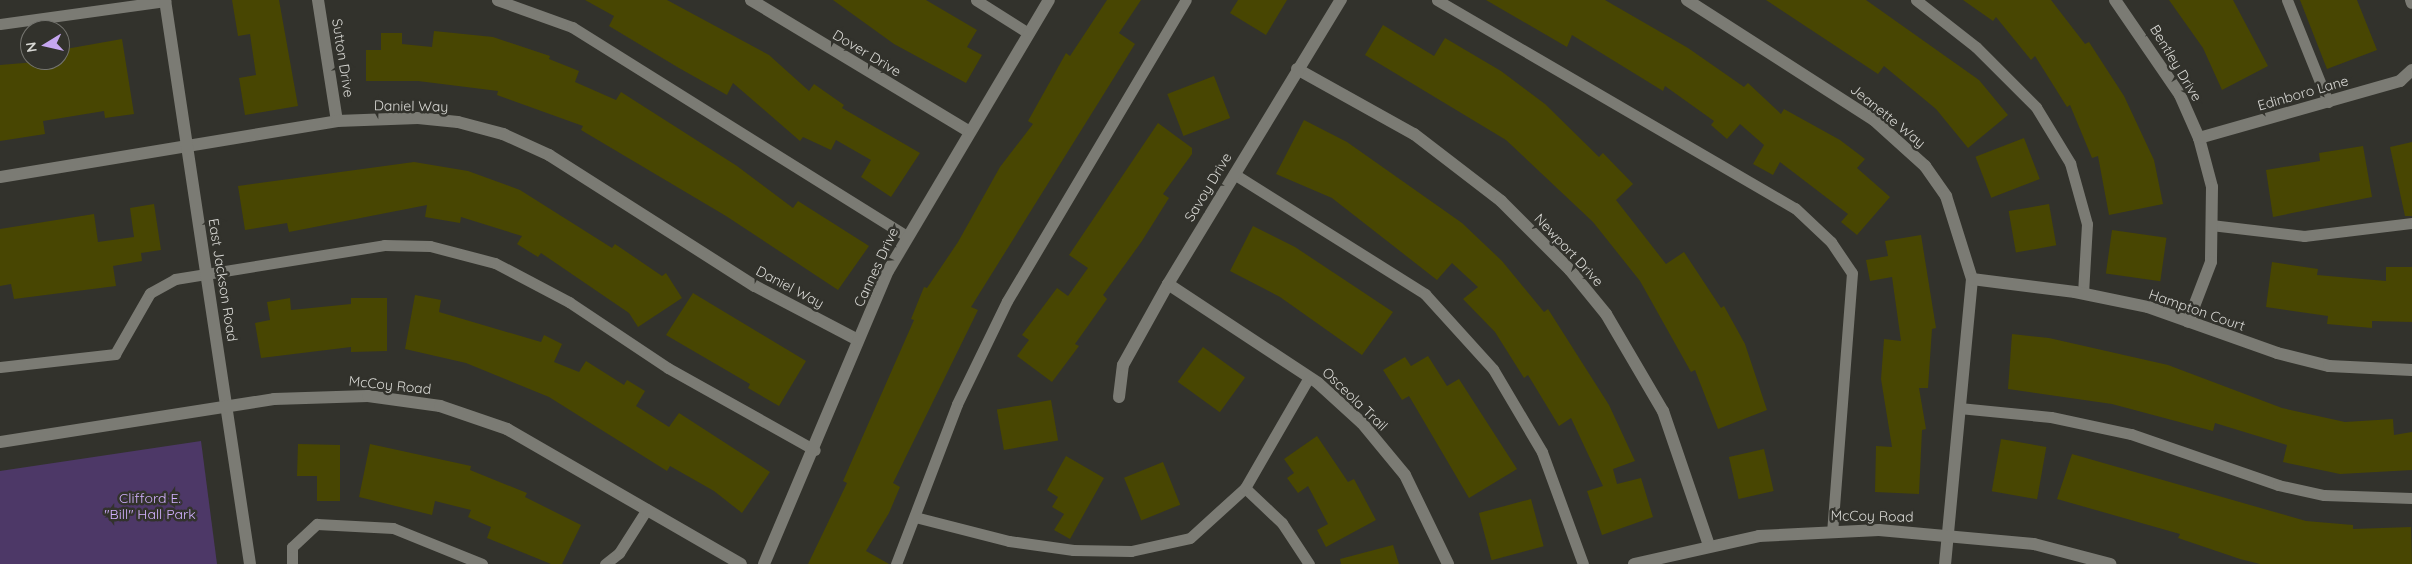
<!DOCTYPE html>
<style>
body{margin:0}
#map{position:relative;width:2412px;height:564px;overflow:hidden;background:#32322c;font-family:Quicksand,sans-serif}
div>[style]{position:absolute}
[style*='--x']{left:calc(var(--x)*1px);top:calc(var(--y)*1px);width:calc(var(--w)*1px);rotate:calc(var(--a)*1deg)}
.green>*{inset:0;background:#4d3867}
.building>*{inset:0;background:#484602;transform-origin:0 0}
.service>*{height:11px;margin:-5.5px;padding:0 5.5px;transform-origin:5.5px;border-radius:5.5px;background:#7b7b74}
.minor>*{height:12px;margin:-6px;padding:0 6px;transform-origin:6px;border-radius:6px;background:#7b7b74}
.tertiary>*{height:12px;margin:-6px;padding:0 6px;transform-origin:6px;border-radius:6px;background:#7b7b74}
span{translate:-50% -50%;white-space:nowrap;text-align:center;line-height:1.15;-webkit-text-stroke:5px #32322c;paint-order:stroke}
.street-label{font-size:14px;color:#d8d8d4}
.park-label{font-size:14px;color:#d0b0fc}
.north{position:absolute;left:20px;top:20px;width:50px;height:50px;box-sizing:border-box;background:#32322c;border:1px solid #74746f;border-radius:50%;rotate:261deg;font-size:14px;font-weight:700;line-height:20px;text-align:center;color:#d8d8d4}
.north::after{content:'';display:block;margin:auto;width:18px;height:22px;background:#c5a6f0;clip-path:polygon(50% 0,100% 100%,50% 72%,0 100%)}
</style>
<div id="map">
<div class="green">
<i style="clip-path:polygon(201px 441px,217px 564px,0 564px,0 471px)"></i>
</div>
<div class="building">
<i style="clip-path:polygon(232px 0,279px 0,298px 106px,245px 115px,239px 78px,256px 75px,250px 34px,238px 36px)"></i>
<i style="clip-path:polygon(585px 0,667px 0,769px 55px,809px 91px,814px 84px,844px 105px,842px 108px,920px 153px,891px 197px,861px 177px,871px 160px,836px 140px,831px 150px,803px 137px,800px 141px,733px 83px,727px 95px,679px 68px,609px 26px,614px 16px)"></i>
<i style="clip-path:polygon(833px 0,926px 0,977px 30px,967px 47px,982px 55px,966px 83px,894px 44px)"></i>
<i style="clip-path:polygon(1107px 0,1141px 0,1119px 33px,1135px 44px,971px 307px,978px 310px,893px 483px,900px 487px,889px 513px,866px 551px,889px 564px,808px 564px,847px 483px,843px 481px,914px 320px,911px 319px,924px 287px,927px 288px,958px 242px,1000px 167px,1033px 124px,1028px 121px,1066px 53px,1070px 56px)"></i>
<i style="clip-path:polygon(1238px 0,1287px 0,1266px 35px,1230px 13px)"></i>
<i style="clip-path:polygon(1486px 0,1605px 0,1688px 48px,1744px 87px,1748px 83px,1781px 114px,1784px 109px,1840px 140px,1865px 159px,1857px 168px,1890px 197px,1857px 235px,1841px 222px,1848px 214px,1780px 162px,1773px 175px,1753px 164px,1764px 145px,1740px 124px,1727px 139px,1711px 125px,1714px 121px,1665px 86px,1663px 91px,1572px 35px,1567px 47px)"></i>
<i style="clip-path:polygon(1766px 0,1866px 0,1979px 80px,2008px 115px,1968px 148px,1936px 109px,1884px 66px,1878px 74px)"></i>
<i style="clip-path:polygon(1963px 0,2051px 0,2085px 44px,2089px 42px,2124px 96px,2154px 160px,2163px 204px,2109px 215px,2098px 156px,2092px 158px,2070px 105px,2067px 107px,2035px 56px,2031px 60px,1996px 17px,1993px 21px)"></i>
<i style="clip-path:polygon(2169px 0,2233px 0,2268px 66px,2222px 90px,2203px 48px)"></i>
<i style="clip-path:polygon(2300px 0,2357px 0,2377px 50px,2327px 69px)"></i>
<i style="clip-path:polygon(1383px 25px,1434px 56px,1445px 38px,1501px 71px,1545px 104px,1599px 157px,1603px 153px,1633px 184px,1616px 200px,1666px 264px,1684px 252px,1721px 308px,1724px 306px,1745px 344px,1767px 410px,1718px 429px,1695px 370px,1691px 372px,1640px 281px,1593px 222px,1506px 140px,1365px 55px)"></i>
<i style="clip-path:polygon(434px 31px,493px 37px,550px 56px,549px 59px,579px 71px,575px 82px,616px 100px,621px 92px,737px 166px,793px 208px,798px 201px,869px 246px,838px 290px,726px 216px,581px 130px,583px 126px,497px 95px,498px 91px,418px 81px,366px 81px,366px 50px,381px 50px,381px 33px,402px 33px,402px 44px,432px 47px)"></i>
<i style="clip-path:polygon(122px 39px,134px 114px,105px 118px,104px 111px,43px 121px,45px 134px,0 141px,0 65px,60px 60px,60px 50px)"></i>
<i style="left:1214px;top:76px;width:45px;height:50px;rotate:69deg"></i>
<i style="clip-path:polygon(1304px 120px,1347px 142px,1462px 223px,1502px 261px,1544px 312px,1548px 309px,1609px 405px,1635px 461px,1613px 469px,1617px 484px,1641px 478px,1653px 517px,1602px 535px,1587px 491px,1603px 486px,1571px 418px,1559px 426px,1528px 375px,1524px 378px,1495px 332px,1463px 299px,1478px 287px,1452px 263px,1437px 280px,1332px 198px,1276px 174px)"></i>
<i style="clip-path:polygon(1158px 123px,1192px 148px,1192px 154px,1163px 194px,1169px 198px,1142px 241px,1103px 295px,1107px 299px,1075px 344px,1079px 346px,1052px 382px,1017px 356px,1029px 340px,1022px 335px,1057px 288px,1068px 296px,1088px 268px,1069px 255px)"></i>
<i style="left:2024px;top:138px;width:44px;height:52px;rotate:69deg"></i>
<i style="clip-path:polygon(2412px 142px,2412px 216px,2405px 216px,2390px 147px)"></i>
<i style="clip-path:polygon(2363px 146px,2372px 197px,2273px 217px,2266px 170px,2320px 161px,2319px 153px)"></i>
<i style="clip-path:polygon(414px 162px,468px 171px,520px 190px,612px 248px,615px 244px,662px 276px,666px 273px,682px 298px,638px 327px,629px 313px,541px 253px,538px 257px,517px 244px,522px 236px,461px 217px,460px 223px,425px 217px,427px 205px,289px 232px,287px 223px,245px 230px,238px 186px)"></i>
<i style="clip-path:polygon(154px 204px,161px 250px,141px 253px,142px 261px,113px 266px,116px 286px,14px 299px,11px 284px,0 286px,0 229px,94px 214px,98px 242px,134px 237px,130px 208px)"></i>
<i style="left:2049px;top:204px;width:42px;height:41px;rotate:80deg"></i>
<i style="clip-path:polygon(1253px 226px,1295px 247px,1393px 312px,1362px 355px,1280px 297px,1230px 271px)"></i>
<i style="left:2112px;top:230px;width:55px;height:44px;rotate:8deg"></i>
<i style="clip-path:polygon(1921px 235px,1936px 328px,1932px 329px,1928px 388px,1919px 388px,1926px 429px,1922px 430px,1919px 494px,1875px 492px,1876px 446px,1892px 447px,1881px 379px,1884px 339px,1901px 341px,1892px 277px,1870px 281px,1866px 260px,1888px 256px,1885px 241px)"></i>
<i style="clip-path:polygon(2272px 262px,2318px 269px,2317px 275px,2386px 281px,2386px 267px,2412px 267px,2412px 322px,2372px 321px,2372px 328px,2327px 324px,2328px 316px,2266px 307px)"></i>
<i style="clip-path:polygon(693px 293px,806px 361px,779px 406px,748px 388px,750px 384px,666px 335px)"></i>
<i style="clip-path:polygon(415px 295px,441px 300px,439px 312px,541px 342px,544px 335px,562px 344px,554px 362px,579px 372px,586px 361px,624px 385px,627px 380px,645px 391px,636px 406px,669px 427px,679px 413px,770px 472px,742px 513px,714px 491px,670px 466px,667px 471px,549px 397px,466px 363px,405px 349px)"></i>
<i style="clip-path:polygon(290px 298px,291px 310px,351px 304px,351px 298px,387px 298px,387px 351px,351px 352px,351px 347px,261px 358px,255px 323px,270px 320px,267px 302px)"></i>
<i style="clip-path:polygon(2012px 334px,2049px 338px,2168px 365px,2282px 408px,2345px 422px,2393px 419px,2394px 435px,2412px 432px,2412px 470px,2340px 474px,2283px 462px,2287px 445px,2215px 423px,2213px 431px,2112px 404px,2008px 389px)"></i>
<i style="left:1203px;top:347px;width:52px;height:43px;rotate:36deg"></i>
<i style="clip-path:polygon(1428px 356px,1447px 386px,1459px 379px,1517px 469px,1469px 498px,1409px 396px,1402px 400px,1383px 370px,1405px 357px,1411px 366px)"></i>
<i style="left:1051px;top:400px;width:41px;height:55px;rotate:80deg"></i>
<i style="clip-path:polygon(1317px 436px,1348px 482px,1354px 479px,1376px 520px,1326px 547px,1317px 530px,1328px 524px,1308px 486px,1298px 493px,1287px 478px,1294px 473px,1284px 459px)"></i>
<i style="left:2001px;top:439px;width:46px;height:53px;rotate:10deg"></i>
<i style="clip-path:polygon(298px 444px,340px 445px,340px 501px,317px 501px,317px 476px,297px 476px)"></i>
<i style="clip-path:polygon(370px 444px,471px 466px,470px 470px,527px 493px,525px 497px,581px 525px,562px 564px,551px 564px,487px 538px,491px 527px,468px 517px,471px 510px,435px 501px,432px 515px,359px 497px)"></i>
<i style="left:1764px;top:449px;width:43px;height:36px;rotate:77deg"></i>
<i style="clip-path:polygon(2072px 454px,2306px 521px,2353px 525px,2353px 529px,2411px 527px,2412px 564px,2260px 564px,2240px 559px,2178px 538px,2180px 534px,2057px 499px)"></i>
<i style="clip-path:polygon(1066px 456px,1104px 478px,1070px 539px,1054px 530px,1064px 514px,1052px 507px,1058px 497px,1047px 490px)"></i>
<i style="left:1163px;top:462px;width:46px;height:42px;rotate:68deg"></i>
<i style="left:1531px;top:499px;width:49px;height:54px;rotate:75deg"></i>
<i style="clip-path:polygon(1393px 545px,1399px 564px,1341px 564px,1340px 559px)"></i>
</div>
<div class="service">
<i style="--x:497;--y:0;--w:80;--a:19.8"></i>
<i style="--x:572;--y:27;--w:394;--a:32"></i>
<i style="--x:976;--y:0;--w:62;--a:32.4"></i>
<i style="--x:1437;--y:0;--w:414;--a:30.2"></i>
<i style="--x:1795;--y:208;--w:50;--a:43.4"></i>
<i style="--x:1831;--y:242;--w:37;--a:56"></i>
<i style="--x:1852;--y:273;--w:258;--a:94.4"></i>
<i style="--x:1916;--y:0;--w:76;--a:38.1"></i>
<i style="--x:1976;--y:47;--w:85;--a:45"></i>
<i style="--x:2036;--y:107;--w:66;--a:58.7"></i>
<i style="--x:2070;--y:163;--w:63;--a:74.4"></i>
<i style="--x:2087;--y:224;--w:69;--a:93.3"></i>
<i style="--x:2287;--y:0;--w:110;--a:68.1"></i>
<i style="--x:0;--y:24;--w:167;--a:-7.9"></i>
<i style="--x:1234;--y:174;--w:226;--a:32.1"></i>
<i style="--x:1425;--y:294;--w:101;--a:47.8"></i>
<i style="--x:1493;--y:369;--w:96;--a:59.4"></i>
<i style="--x:1542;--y:452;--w:119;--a:69.9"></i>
<i style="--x:2211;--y:225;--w:94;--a:6.7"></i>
<i style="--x:2304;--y:236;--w:109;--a:-6.9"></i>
<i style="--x:0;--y:367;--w:116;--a:-6.4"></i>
<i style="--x:115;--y:354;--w:70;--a:-60.2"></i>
<i style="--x:150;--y:293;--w:29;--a:-29"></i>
<i style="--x:175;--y:279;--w:212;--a:-9.2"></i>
<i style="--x:384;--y:245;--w:46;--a:1.2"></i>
<i style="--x:430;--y:246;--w:67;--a:14.7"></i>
<i style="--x:495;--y:263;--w:84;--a:27.8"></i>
<i style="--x:569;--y:302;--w:119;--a:33.7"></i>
<i style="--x:668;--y:368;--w:168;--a:29.2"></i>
<i style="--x:1959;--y:408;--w:92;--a:5.6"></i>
<i style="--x:2051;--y:417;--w:82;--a:12"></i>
<i style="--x:2131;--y:434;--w:156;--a:19.1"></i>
<i style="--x:2278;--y:485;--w:47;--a:12.3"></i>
<i style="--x:2324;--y:495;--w:88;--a:2"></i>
<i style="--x:1245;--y:488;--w:51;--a:43.4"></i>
<i style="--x:1282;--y:523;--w:49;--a:56.6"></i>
<i style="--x:915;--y:517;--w:97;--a:14.3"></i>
<i style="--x:1009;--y:541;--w:65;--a:8"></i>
<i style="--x:1073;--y:550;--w:58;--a:1"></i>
<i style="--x:1131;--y:551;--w:60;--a:-12.4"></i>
<i style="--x:1190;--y:538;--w:74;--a:-42.3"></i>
<i style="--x:1245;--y:488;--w:128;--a:-60"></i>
<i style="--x:292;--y:564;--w:17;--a:-90"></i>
<i style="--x:292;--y:547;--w:34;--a:-43"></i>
<i style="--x:317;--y:524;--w:76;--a:3"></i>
<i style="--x:393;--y:528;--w:96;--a:22"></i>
<i style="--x:605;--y:564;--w:18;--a:-38"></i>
<i style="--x:619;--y:553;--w:52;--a:-57.5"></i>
<i style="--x:896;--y:564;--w:171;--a:-69.1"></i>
<i style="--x:957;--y:404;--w:114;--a:-64.1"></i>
<i style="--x:1007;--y:301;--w:350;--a:-59.3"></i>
</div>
<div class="minor">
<i style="--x:318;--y:0;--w:122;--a:81.1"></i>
<i style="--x:751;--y:0;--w:253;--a:31.1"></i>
<i style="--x:1687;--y:0;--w:222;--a:32.7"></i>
<i style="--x:1874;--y:120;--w:69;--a:42"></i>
<i style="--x:1925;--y:166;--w:37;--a:55"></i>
<i style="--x:1946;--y:196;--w:87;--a:72.6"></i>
<i style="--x:1972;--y:279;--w:286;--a:95.4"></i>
<i style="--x:2115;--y:0;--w:115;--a:55.6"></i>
<i style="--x:2180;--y:95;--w:47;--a:66.2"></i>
<i style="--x:2199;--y:138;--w:51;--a:75.1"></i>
<i style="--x:2212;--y:187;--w:75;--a:90.8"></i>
<i style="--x:2211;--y:262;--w:64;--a:111"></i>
<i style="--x:2411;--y:0;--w:3;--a:72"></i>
<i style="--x:1297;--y:69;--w:134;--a:29.1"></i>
<i style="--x:1414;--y:134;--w:110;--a:37.6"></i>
<i style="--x:1501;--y:201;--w:98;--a:45"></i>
<i style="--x:1570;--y:270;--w:57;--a:50.7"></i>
<i style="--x:1606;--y:314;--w:113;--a:59.6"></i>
<i style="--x:1663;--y:411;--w:142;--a:71.1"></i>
<i style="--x:2199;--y:138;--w:209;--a:-15.8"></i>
<i style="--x:2400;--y:81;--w:16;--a:-43"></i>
<i style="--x:0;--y:177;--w:342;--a:-9.4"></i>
<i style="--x:337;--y:121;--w:81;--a:-2.1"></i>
<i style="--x:418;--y:118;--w:40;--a:5.7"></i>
<i style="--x:458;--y:122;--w:47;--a:14.9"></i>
<i style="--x:503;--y:134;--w:51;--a:24.5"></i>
<i style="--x:549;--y:155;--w:244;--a:32.5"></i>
<i style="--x:755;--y:286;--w:116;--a:27.7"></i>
<i style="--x:1972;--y:279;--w:104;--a:7.2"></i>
<i style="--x:2075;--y:292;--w:75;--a:11.6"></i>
<i style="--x:2148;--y:307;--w:137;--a:19.6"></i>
<i style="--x:2277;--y:353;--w:54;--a:14"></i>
<i style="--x:2329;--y:366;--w:83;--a:2.8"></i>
<i style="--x:1168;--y:284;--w:180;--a:33.4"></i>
<i style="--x:1318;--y:383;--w:59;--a:42.3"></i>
<i style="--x:1362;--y:423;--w:67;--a:50.4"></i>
<i style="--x:1405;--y:475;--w:99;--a:64.2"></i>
<i style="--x:1119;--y:397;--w:32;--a:-83"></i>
<i style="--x:1123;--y:365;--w:93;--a:-60.9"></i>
<i style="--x:1168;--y:284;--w:333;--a:-58.7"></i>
<i style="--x:764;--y:564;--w:318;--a:-67.1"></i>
<i style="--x:888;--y:271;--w:315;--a:-59.3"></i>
</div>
<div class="tertiary">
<i style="--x:165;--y:0;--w:570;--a:81.43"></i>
<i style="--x:0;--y:442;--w:277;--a:-8.9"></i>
<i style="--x:274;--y:399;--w:94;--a:-1.8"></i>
<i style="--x:368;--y:396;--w:73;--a:7.9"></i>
<i style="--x:440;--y:406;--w:71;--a:18.9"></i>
<i style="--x:507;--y:429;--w:270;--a:30"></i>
<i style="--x:1634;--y:564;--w:128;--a:-12.6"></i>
<i style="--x:1759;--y:536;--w:120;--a:-2.9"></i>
<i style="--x:1879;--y:530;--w:156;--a:5.2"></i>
<i style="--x:2034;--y:544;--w:79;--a:14.7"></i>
</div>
<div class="street-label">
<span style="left:867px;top:53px;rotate:31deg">Dover Drive</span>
<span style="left:343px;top:58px;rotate:81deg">Sutton Drive</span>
<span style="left:2176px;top:63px;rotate:59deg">Bentley Drive</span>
<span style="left:2303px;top:93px;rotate:-16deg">Edinboro Lane</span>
<span style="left:411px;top:106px;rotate:1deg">Daniel Way</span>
<span style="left:1888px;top:116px;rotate:39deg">Jeanette Way</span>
<span style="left:1208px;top:187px;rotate:-59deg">Savoy Drive</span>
<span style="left:1569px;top:250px;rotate:47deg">Newport Drive</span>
<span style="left:876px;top:267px;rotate:-65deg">Cannes Drive</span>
<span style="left:223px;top:280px;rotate:81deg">East Jackson Road</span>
<span style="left:790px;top:287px;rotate:28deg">Daniel Way</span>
<span style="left:2197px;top:310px;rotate:19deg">Hampton Court</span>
<span style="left:390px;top:385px;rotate:6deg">McCoy Road</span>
<span style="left:1355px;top:399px;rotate:44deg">Osceola Trail</span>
<span style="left:1872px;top:516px;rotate:1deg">McCoy Road</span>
</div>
<div class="park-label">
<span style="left:150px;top:506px">Clifford E.<br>"Bill" Hall Park</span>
</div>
<div class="north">N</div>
</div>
